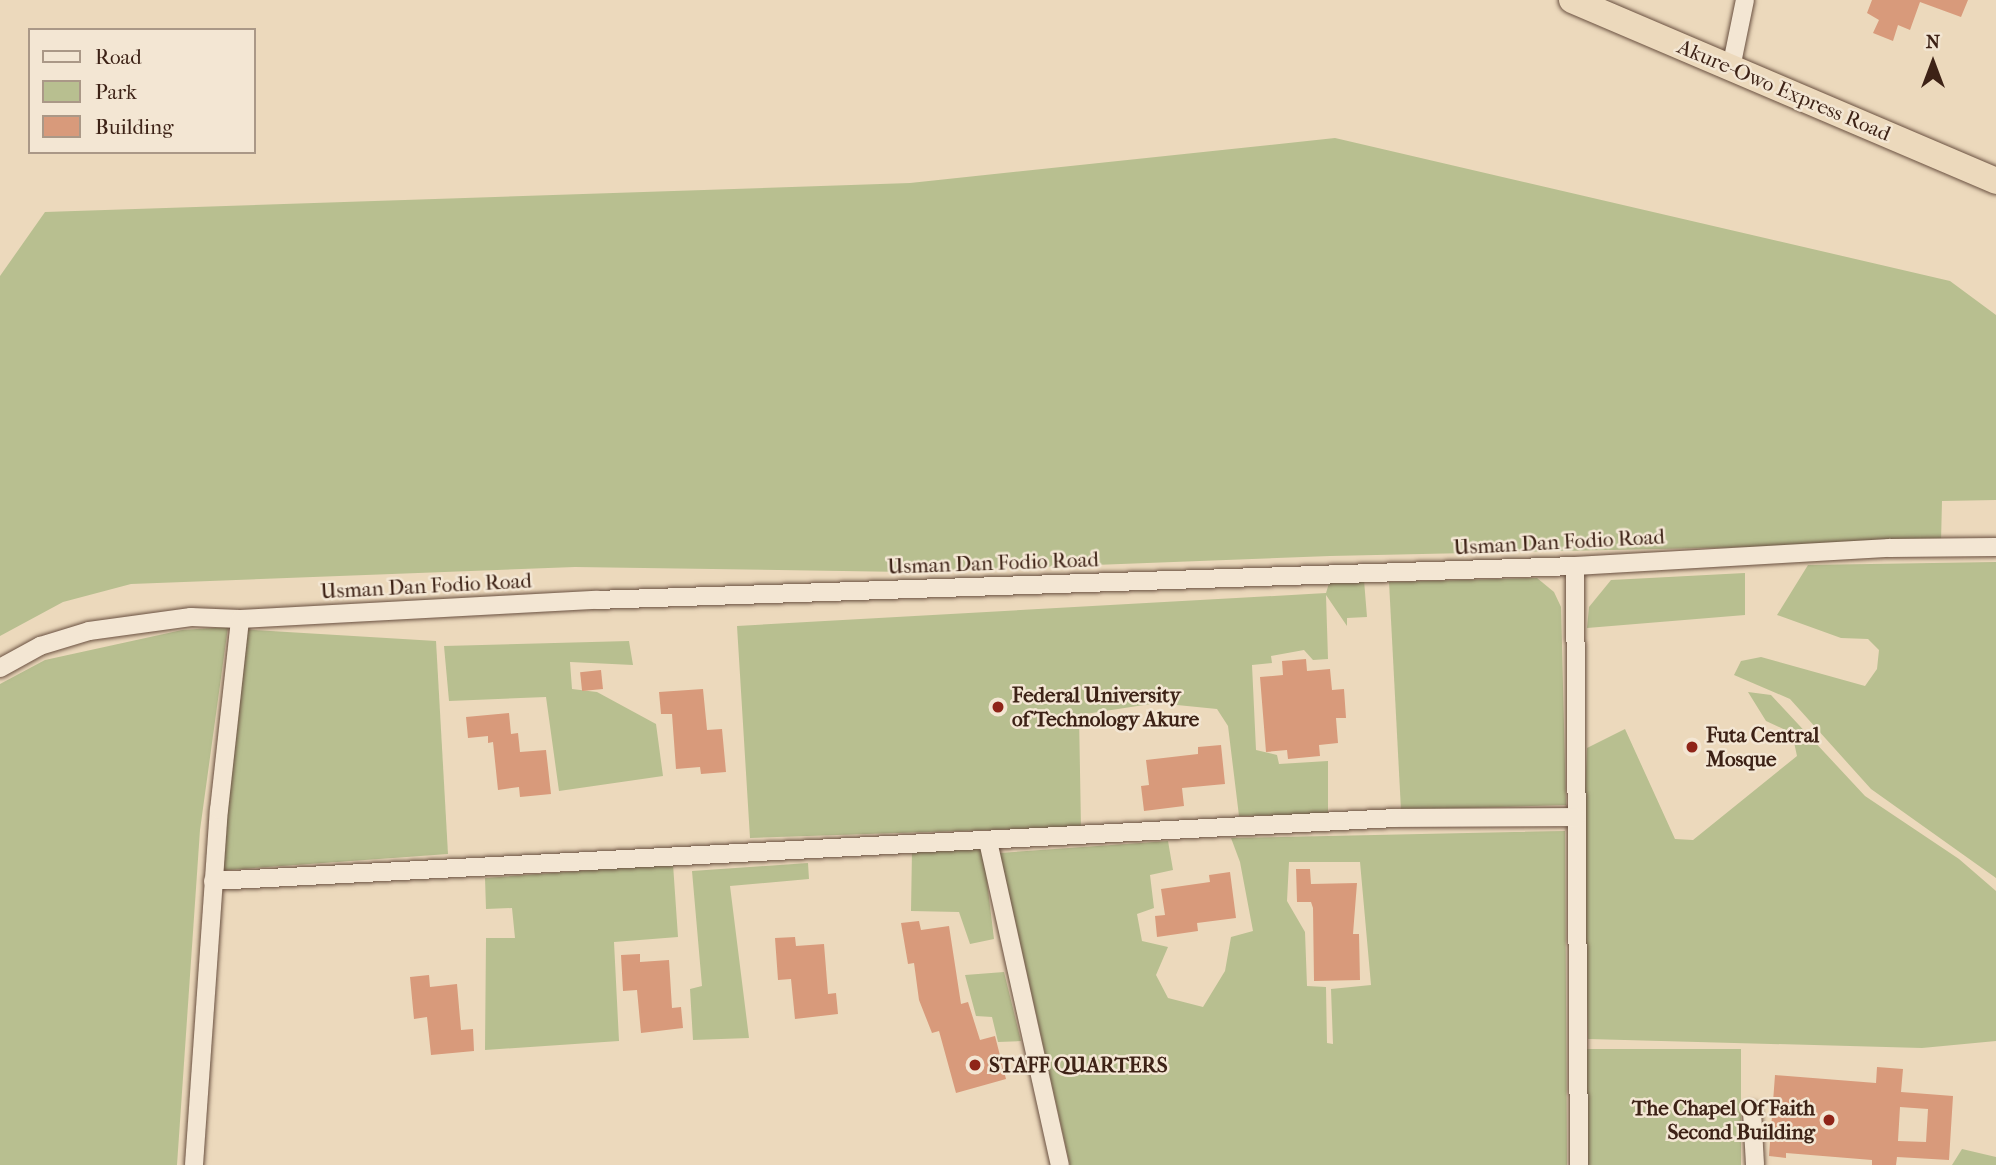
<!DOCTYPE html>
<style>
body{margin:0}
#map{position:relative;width:1996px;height:1165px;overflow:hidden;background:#ecd9bc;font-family:"IM FELL French Canon",serif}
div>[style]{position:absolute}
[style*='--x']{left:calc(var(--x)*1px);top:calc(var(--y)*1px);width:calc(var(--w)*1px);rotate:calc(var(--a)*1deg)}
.green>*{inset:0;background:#b8bf90;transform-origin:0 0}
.building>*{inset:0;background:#d89a7b;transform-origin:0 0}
.roads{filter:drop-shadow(0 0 2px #695040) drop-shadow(0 0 2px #695040)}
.minor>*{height:18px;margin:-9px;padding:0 9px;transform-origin:9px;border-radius:9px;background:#f3e6d3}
.highway>*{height:26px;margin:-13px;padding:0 13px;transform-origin:13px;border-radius:13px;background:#ecd9bc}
.dots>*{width:19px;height:19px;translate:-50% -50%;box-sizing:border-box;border:4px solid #f3e6d3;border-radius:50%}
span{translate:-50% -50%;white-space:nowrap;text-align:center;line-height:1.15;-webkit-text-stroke:5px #f3e6d3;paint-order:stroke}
.street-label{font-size:21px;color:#3d2216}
.poi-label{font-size:21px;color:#3d2216;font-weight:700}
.left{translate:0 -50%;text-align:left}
.right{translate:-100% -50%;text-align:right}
.legend{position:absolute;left:28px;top:28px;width:228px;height:126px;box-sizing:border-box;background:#f3e6d3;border:2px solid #aa9887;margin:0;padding:9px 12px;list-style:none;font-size:21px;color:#3d2216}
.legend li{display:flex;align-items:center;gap:14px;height:35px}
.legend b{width:35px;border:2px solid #aa9887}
.north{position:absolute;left:1898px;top:28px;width:70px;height:70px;-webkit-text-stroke:5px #f3e6d3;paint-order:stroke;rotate:0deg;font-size:19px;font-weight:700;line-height:28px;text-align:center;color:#3d2216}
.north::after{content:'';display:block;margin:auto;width:24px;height:32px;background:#3d2216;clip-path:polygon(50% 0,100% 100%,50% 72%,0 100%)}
</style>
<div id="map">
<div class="green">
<i style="clip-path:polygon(1335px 138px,1950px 281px,1996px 315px,1996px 500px,1942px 501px,1941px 543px,1330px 556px,907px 572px,575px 567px,131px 584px,63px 602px,0 636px,0 276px,45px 212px,910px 183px)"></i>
<i style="clip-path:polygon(1996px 562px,1996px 878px,1871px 789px,1790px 699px,1734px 675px,1741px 661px,1761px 657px,1865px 686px,1877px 669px,1879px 650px,1868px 639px,1841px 638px,1777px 615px,1808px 565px)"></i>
<i style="clip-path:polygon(1745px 573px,1745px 615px,1587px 628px,1589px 607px,1611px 580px)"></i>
<i style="clip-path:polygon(1537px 578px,1554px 592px,1561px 607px,1566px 805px,1401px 810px,1389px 582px)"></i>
<i style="clip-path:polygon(1330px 580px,1364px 580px,1367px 617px,1347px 618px,1347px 626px,1326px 595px,1328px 659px,1313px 660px,1304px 650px,1271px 656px,1272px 663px,1252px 665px,1256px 750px,1277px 755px,1279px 764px,1328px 761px,1328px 814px,1239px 816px,1228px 726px,1217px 709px,1157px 703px,1079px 715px,1081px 827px,750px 838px,737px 626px,1326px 593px)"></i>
<i style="clip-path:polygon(228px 627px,200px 830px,177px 1165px,0 1165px,0 684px,45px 660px,182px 630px)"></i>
<i style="clip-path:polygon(239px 629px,436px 641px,448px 854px,214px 871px)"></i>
<i style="clip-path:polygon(629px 641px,633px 665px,570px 662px,572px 689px,597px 692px,656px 724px,663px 776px,559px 791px,546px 697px,449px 701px,444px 646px)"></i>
<i style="clip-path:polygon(1748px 692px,1771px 695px,1865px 796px,1959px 859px,1996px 891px,1996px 1041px,1922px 1048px,1588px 1039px,1583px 838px,1587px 748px,1625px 729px,1675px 839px,1693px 840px,1797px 756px,1792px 733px,1766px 721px)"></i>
<i style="clip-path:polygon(evenodd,1565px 831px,1567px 1165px,1070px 1165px,1000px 853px,1168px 841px,1173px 870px,1150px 875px,1154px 908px,1137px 914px,1142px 941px,1168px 947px,1156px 975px,1168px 998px,1203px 1007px,1225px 971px,1231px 937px,1253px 931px,1240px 862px,1231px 838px,1565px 831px,1289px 862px,1360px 862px,1371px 985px,1331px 989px,1333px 1044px,1327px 1043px,1326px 987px,1307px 986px,1305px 932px,1287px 901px,1289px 862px)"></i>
<i style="clip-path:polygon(983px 848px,994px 939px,970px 944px,959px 912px,911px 911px,912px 850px)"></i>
<i style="clip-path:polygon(808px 863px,809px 879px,730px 886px,749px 1038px,693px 1040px,690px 989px,702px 986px,692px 871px)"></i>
<i style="clip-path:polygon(673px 864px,678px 937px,614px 942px,619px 1041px,485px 1050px,486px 938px,515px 938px,512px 908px,486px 909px,485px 878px)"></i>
<i style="clip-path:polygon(1004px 972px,1021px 1041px,998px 1042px,992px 1017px,976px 1016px,965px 975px)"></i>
<i style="left:1586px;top:1049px;width:155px;height:116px"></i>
<i style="clip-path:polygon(1962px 1149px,1996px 1157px,1996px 1165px,1952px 1165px)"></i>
</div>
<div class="building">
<i style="clip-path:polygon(1872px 0,1968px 0,1961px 17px,1920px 2px,1910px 30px,1898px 25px,1893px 41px,1873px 33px,1879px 20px,1867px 13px)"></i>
<i style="clip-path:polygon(1306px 659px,1307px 671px,1330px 669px,1332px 690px,1344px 689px,1346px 718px,1336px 718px,1338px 743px,1319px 745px,1320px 756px,1288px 759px,1287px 750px,1266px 752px,1260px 677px,1283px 675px,1282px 661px)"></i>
<i style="left:601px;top:670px;width:19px;height:21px;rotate:84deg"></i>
<i style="clip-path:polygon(703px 689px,707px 730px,722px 729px,726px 772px,701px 774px,700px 767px,676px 769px,672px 714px,661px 714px,659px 692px)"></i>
<i style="clip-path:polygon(509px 713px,511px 734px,518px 733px,520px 752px,546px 750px,551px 794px,520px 797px,519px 787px,498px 790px,493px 742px,488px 743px,488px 736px,468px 738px,466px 717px)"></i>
<i style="clip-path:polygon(1221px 745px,1225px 784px,1182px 788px,1184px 806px,1144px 811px,1141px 786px,1149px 785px,1146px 760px,1198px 754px,1198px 747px)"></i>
<i style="clip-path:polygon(1296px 869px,1310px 869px,1311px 884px,1357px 883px,1353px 934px,1359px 934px,1360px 980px,1314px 981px,1313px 908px,1311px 902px,1297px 902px)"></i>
<i style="clip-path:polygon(1230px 872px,1236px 918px,1197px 923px,1198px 931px,1157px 937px,1155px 916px,1165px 915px,1161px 889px,1210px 882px,1209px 875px)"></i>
<i style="clip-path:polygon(919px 921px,921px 930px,949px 926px,961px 1004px,968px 1002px,980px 1040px,995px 1036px,1006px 1079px,956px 1093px,939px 1031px,932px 1033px,919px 1000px,914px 963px,908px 964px,901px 923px)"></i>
<i style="clip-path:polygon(795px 937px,796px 946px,824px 944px,828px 994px,836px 993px,838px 1014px,795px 1019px,791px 979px,778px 980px,775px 938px)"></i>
<i style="clip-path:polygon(640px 954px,640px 962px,669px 960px,672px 1008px,681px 1007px,683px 1028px,641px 1033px,637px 990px,623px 991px,621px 955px)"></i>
<i style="clip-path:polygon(429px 975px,430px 987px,457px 984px,461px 1030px,473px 1029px,474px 1051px,431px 1055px,427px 1017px,414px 1019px,410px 977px)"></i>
<i style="clip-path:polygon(evenodd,1877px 1067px,1903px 1069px,1901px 1092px,1953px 1096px,1949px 1160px,1897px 1157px,1896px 1165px,1872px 1165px,1872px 1160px,1786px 1153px,1786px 1158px,1769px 1156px,1775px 1075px,1876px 1083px,1877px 1067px,1900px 1107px,1928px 1109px,1926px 1142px,1898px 1141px,1900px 1107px)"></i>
</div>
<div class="roads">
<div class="minor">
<i style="--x:1731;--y:68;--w:69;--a:-78.4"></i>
<i style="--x:1575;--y:566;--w:599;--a:89.62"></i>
<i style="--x:0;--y:668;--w:46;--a:-28.8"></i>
<i style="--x:40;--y:646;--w:51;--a:-17"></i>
<i style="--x:89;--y:631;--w:103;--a:-7.8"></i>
<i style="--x:191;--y:617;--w:49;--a:2.3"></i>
<i style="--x:240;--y:619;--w:357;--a:-3.1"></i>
<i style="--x:596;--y:600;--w:980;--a:-1.99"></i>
<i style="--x:1575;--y:566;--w:315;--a:-3.3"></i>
<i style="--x:1889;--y:548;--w:107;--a:-0.5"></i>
<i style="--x:988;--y:841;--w:332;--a:77.5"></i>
<i style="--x:213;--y:881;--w:1183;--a:-3.05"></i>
<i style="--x:1394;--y:818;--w:182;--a:-0.3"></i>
<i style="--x:1752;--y:1111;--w:54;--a:86.8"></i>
<i style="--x:194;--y:1165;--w:356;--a:-86"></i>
<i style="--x:219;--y:810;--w:192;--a:-83.7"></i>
</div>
<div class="highway">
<i style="--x:1572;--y:0;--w:461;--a:23.1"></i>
</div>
</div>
<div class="dots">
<i style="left:998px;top:707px;background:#8f2418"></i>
<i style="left:1692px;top:747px;background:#8f2418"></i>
<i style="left:975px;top:1065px;background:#8f2418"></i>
<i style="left:1829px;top:1120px;background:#8f2418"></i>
</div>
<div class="street-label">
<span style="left:1784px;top:90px;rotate:23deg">Akure-Owo Express Road</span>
<span style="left:1559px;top:542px;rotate:-3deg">Usman Dan Fodio Road</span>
<span style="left:993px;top:563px;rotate:-2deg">Usman Dan Fodio Road</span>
<span style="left:426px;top:586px;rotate:-3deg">Usman Dan Fodio Road</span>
</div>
<div class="poi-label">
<span class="left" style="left:1012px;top:707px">Federal University<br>of Technology Akure</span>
<span class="left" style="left:1706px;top:747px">Futa Central<br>Mosque</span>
<span class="left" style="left:989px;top:1065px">STAFF QUARTERS</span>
<span class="right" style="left:1815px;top:1120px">The Chapel Of Faith<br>Second Building</span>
</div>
<ul class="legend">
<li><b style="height:9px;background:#f3e6d3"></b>Road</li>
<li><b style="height:19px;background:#b8bf90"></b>Park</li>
<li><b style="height:19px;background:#d89a7b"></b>Building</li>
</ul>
<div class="north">N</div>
</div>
